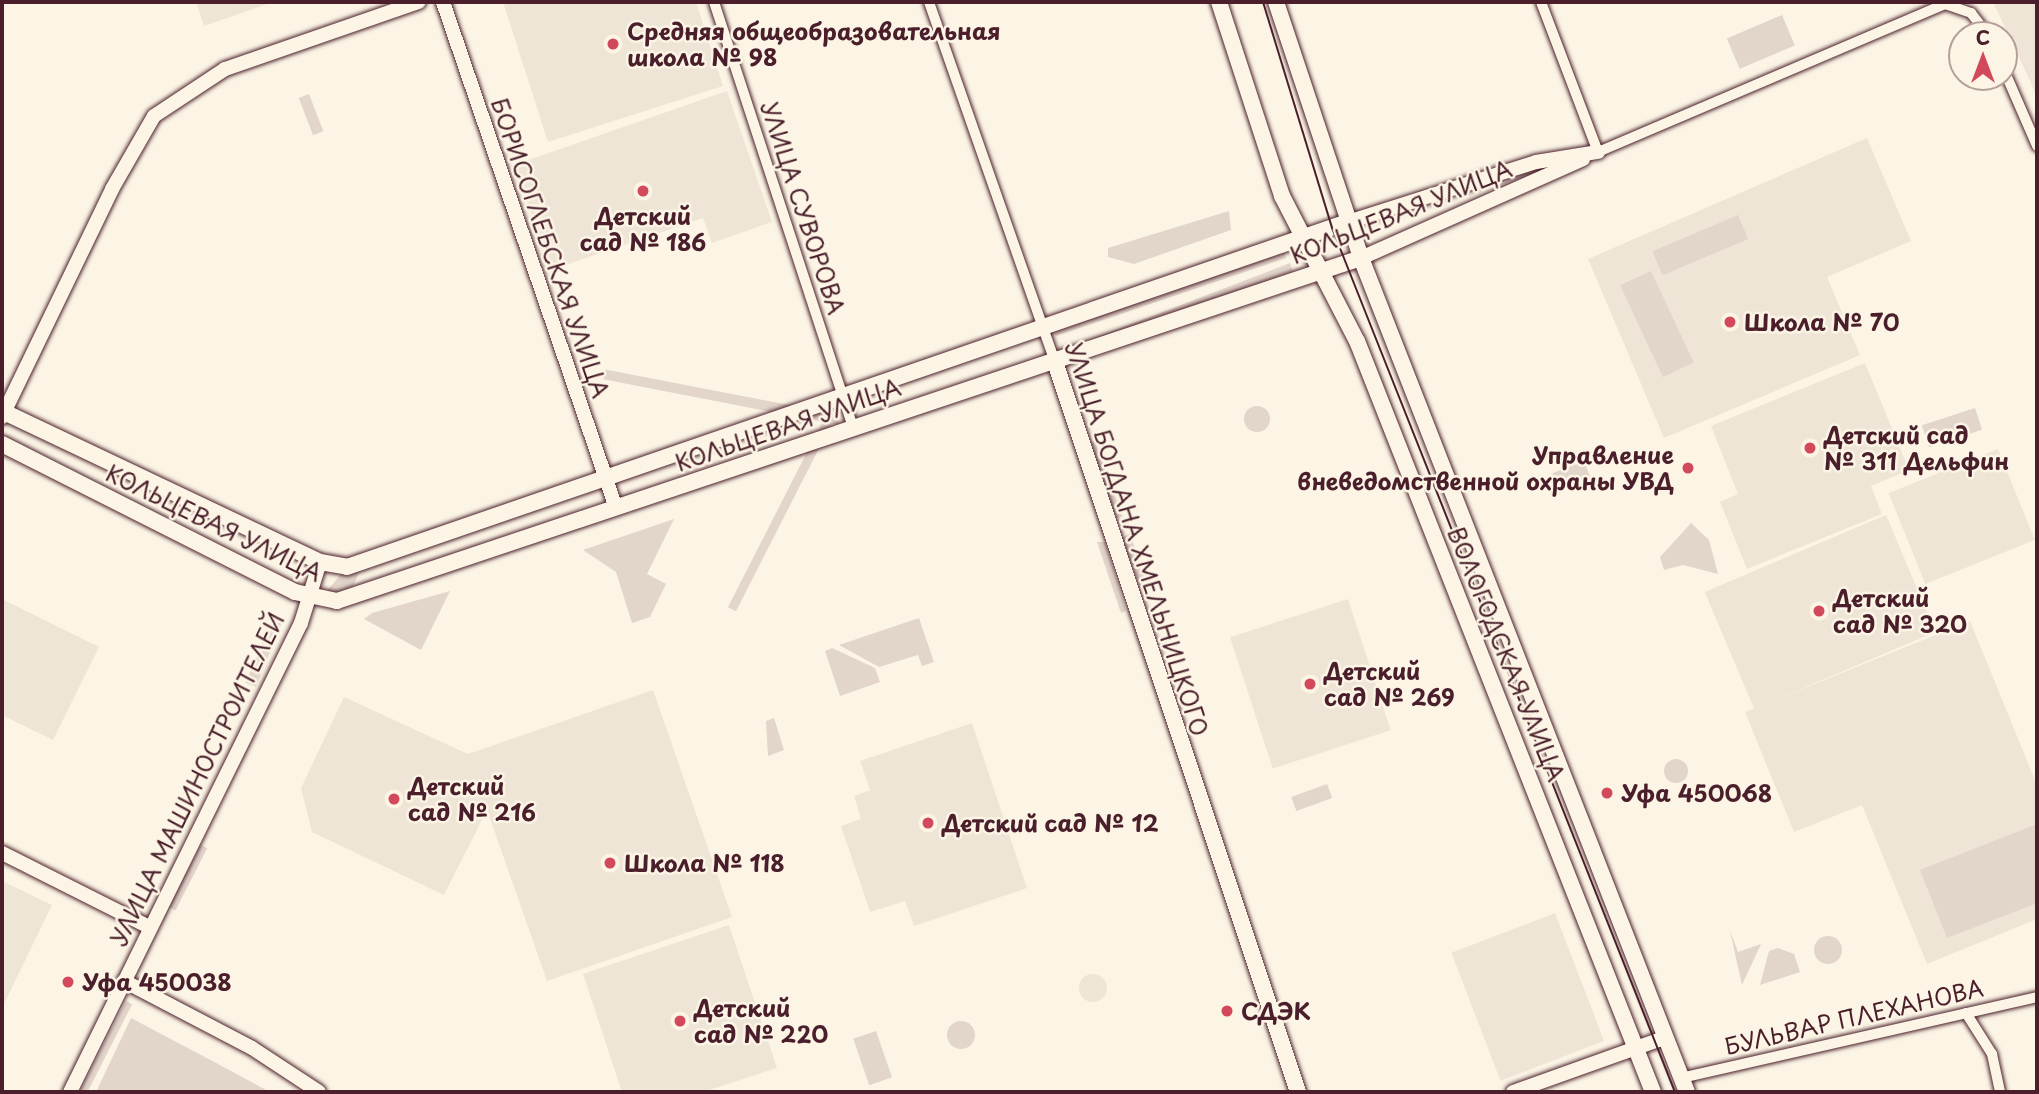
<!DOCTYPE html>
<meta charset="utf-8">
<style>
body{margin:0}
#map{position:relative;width:2039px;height:1094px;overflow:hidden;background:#fcf5e5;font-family:"Playpen Sans",sans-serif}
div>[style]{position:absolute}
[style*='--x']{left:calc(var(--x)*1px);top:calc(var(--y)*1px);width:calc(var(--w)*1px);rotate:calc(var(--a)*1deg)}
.built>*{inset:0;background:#eee5d7;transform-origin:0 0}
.round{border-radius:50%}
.green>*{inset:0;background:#e2d5ca;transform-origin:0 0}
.roads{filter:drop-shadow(0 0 2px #4a1f2b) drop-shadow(0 0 2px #4a1f2b)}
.minor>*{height:10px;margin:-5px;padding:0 5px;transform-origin:5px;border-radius:5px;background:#fcf5e5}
.tertiary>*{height:14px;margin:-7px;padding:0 7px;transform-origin:7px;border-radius:7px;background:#fcf5e5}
.secondary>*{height:16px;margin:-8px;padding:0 8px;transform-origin:8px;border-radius:8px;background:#fcf5e5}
.tram>*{height:2px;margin:-1px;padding:0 1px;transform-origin:1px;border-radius:1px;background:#4a1f2b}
.dots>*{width:19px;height:19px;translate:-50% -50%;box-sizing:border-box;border:4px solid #fcf5e5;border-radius:50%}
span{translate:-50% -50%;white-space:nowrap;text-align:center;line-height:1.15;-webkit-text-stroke:5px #fcf5e5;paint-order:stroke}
.poi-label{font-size:23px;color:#4a1f2b;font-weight:700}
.left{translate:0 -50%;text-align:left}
.right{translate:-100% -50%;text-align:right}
.street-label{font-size:23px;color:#4a1f2b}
.frame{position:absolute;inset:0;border:4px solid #4a1f2b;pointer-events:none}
.north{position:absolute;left:1948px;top:21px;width:70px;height:70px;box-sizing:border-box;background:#fcf5e5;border:2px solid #b59f9b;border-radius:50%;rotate:0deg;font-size:19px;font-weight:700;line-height:28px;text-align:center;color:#4a1f2b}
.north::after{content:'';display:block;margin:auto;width:24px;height:32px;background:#d1495b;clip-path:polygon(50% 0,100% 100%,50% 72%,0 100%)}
</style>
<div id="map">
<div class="built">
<i style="clip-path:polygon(196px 2px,273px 2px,204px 26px)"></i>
<i style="clip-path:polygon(503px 2px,696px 2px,723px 86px,548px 142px)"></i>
<i style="clip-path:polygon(1993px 2px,2037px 2px,2037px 99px,2031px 83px)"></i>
<i style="clip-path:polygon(727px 91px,772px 222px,712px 243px,703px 218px,551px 270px,514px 165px)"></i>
<i style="clip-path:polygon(1867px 138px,1911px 241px,1827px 277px,1860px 355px,1664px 438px,1588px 259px)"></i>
<i style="clip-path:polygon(1865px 363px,1909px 470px,1871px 486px,1882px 514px,1747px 569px,1720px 502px,1738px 494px,1711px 426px)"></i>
<i style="left:1998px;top:449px;width:98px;height:118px;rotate:68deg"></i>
<i style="left:1886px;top:515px;width:127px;height:197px;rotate:67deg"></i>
<i style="clip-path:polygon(2px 599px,99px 647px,53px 740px,2px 715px)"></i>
<i style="left:1348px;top:599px;width:138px;height:124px;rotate:72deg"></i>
<i style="clip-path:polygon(1970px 621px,2037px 785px,2037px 919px,1927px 964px,1862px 805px,1794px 832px,1745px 712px)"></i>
<i style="clip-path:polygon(653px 690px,732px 917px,547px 981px,487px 810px,444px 895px,312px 832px,301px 788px,344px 697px,468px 754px)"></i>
<i style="clip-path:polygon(972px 723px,1027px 888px,914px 926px,905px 901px,870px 912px,841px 826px,861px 819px,854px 796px,870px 790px,860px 761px)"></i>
<i style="clip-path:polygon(2px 881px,52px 905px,2px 1008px)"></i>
<i style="left:1555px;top:913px;width:137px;height:111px;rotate:69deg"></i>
<i style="clip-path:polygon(729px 925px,777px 1068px,703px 1092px,622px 1092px,583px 974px)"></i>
<i class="round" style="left:1079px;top:974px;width:28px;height:28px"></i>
</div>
<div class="green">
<i style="left:1782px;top:15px;width:33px;height:60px;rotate:67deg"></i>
<i style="left:309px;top:94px;width:40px;height:11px;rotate:69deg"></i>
<i style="clip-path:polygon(1229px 211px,1231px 230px,1134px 264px,1108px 257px,1108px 248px)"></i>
<i style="left:1738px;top:215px;width:26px;height:93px;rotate:67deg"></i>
<i style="clip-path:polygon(1283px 250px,1286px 258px,1056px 336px,1054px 329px)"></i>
<i style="left:1290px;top:263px;width:9px;height:245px;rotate:69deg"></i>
<i style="left:1651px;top:271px;width:101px;height:34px;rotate:65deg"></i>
<i style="left:831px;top:405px;width:9px;height:227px;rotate:27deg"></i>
<i class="round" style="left:1244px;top:406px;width:26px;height:26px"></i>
<i style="left:1975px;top:408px;width:23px;height:56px;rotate:72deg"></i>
<i style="left:840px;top:415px;width:10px;height:239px;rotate:101deg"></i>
<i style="left:1095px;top:441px;width:80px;height:6px;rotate:70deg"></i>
<i style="left:1584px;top:461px;width:19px;height:34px;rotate:69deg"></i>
<i style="clip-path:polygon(674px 519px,647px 574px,666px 584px,650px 617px,632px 623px,616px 572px,583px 550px)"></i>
<i style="clip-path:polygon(1691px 523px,1709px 540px,1718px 574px,1683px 565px,1664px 570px,1660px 557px)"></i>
<i style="clip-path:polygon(1130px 533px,1152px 600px,1146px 602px,1122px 538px)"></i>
<i style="clip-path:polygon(1097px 542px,1105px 542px,1126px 611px,1121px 613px)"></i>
<i style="clip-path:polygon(361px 568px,350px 593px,326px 592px,343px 572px)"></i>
<i style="clip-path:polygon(450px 591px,421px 650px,364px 619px,372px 613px)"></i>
<i style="left:273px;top:615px;width:11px;height:73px;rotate:22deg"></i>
<i style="clip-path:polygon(919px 618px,934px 662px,922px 666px,918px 655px,879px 667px,839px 645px)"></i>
<i style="clip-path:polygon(832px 648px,875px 668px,880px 682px,840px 696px,825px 651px)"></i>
<i style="clip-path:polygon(774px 718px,784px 750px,768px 756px,766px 721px)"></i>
<i class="round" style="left:1664px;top:759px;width:24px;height:24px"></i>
<i style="left:1327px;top:784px;width:15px;height:38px;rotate:70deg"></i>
<i style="clip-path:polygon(2037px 824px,2037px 903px,1947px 938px,1920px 870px)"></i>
<i style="left:201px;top:845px;width:7px;height:70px;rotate:27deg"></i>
<i style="clip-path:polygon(1730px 931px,1738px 952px,1761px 944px,1742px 985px)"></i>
<i class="round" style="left:1814px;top:936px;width:28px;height:28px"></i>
<i style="clip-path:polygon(1778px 948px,1794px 954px,1800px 972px,1760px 985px,1769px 951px)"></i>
<i style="left:126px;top:1001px;width:7px;height:101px;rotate:27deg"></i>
<i style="clip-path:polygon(131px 1018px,218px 1064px,270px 1092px,96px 1092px)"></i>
<i class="round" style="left:947px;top:1021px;width:28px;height:28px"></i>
<i style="left:876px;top:1031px;width:49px;height:24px;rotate:71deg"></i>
</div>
<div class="roads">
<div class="minor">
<i style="--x:714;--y:2;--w:447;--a:71.9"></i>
<i style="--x:929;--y:2;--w:378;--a:70.7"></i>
<i style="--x:1541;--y:2;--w:160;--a:69.2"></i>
<i style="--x:1598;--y:152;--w:377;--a:-23.1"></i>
<i style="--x:1945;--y:4;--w:28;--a:19"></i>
<i style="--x:1971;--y:13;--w:28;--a:52"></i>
<i style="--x:2004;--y:70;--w:83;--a:66.5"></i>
<i style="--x:1966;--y:1013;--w:49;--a:57.6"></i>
<i style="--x:1992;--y:1054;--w:39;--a:78"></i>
<i style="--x:1681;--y:1078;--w:365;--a:-12.8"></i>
</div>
<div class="tertiary">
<i style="--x:443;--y:2;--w:535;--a:71.12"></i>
<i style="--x:1348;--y:222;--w:197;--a:-17.7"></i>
<i style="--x:1536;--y:162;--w:63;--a:-9.2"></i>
<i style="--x:1361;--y:258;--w:243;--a:-24"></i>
<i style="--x:2;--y:417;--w:253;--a:-64.2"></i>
<i style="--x:112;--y:189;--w:84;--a:-60.1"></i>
<i style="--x:154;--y:116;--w:85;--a:-33.5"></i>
<i style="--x:225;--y:69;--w:205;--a:-19.1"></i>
<i style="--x:2;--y:853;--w:165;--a:26.7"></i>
<i style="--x:124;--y:981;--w:144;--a:27.6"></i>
<i style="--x:252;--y:1048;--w:80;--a:33.3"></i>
<i style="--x:70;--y:1092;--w:523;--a:-63.78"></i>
<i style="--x:301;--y:623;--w:64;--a:-72.7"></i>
<i style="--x:1513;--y:1092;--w:160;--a:-19.7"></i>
</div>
<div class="secondary">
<i style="--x:1219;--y:2;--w:204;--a:72"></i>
<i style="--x:1282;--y:196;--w:163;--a:62.7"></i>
<i style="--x:1357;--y:341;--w:807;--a:68.49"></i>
<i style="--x:1276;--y:2;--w:270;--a:71.6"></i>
<i style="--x:1361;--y:258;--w:895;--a:68.65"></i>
<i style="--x:1054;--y:359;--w:773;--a:71.59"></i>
<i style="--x:2;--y:411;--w:352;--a:25.4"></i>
<i style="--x:320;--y:562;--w:27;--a:10"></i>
<i style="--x:347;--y:567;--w:1059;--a:-19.02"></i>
<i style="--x:2;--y:444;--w:328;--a:26.8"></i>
<i style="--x:295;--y:592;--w:43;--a:12.1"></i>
<i style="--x:337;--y:601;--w:1080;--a:-18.52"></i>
</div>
</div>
<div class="tram">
<i style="--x:1263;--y:2;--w:236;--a:73"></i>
<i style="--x:1332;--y:228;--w:930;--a:68.35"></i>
</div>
<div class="dots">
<i style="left:613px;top:44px;background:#d1495b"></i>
<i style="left:643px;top:191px;background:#d1495b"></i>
<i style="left:1730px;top:322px;background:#d1495b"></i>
<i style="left:1810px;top:448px;background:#d1495b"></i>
<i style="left:1688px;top:468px;background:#d1495b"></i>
<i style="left:1819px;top:611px;background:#d1495b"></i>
<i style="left:1310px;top:684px;background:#d1495b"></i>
<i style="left:1607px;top:793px;background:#d1495b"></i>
<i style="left:394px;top:799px;background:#d1495b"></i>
<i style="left:928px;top:823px;background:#d1495b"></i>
<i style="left:610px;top:863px;background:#d1495b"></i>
<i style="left:68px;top:982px;background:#d1495b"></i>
<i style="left:1227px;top:1011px;background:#d1495b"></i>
<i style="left:680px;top:1021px;background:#d1495b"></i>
</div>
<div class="poi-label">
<span class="left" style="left:627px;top:44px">Средняя общеобразовательная<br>школа № 98</span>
<span style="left:643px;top:229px">Детский<br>сад № 186</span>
<span class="left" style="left:1744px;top:322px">Школа № 70</span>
<span class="left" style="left:1824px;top:448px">Детский сад<br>№ 311 Дельфин</span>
<span class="right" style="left:1674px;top:468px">Управление<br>вневедомственной охраны УВД</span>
<span class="left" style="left:1833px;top:611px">Детский<br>сад № 320</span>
<span class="left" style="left:1324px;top:684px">Детский<br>сад № 269</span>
<span class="left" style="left:408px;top:799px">Детский<br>сад № 216</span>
<span class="left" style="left:1621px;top:793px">Уфа 450068</span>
<span class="left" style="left:942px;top:823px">Детский сад № 12</span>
<span class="left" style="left:624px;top:863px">Школа № 118</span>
<span class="left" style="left:82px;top:982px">Уфа 450038</span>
<span class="left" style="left:694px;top:1021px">Детский<br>сад № 220</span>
<span class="left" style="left:1241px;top:1011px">СДЭК</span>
</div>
<div class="street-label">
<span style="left:803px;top:208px;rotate:72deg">УЛИЦА СУВОРОВА</span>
<span style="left:1401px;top:212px;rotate:-22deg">КОЛЬЦЕВАЯ УЛИЦА</span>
<span style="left:550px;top:248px;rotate:71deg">БОРИСОГЛЕБСКАЯ УЛИЦА</span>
<span style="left:788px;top:425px;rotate:-19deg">КОЛЬЦЕВАЯ УЛИЦА</span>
<span style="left:214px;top:523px;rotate:26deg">КОЛЬЦЕВАЯ УЛИЦА</span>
<span style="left:1137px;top:539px;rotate:72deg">УЛИЦА БОГДАНА ХМЕЛЬНИЦКОГО</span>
<span style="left:1506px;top:654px;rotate:68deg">ВОЛОГОДСКАЯ УЛИЦА</span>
<span style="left:197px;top:779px;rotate:-64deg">УЛИЦА МАШИНОСТРОИТЕЛЕЙ</span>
<span style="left:1854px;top:1017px;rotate:-13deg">БУЛЬВАР ПЛЕХАНОВА</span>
</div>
<div class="frame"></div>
<div class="north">С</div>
</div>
